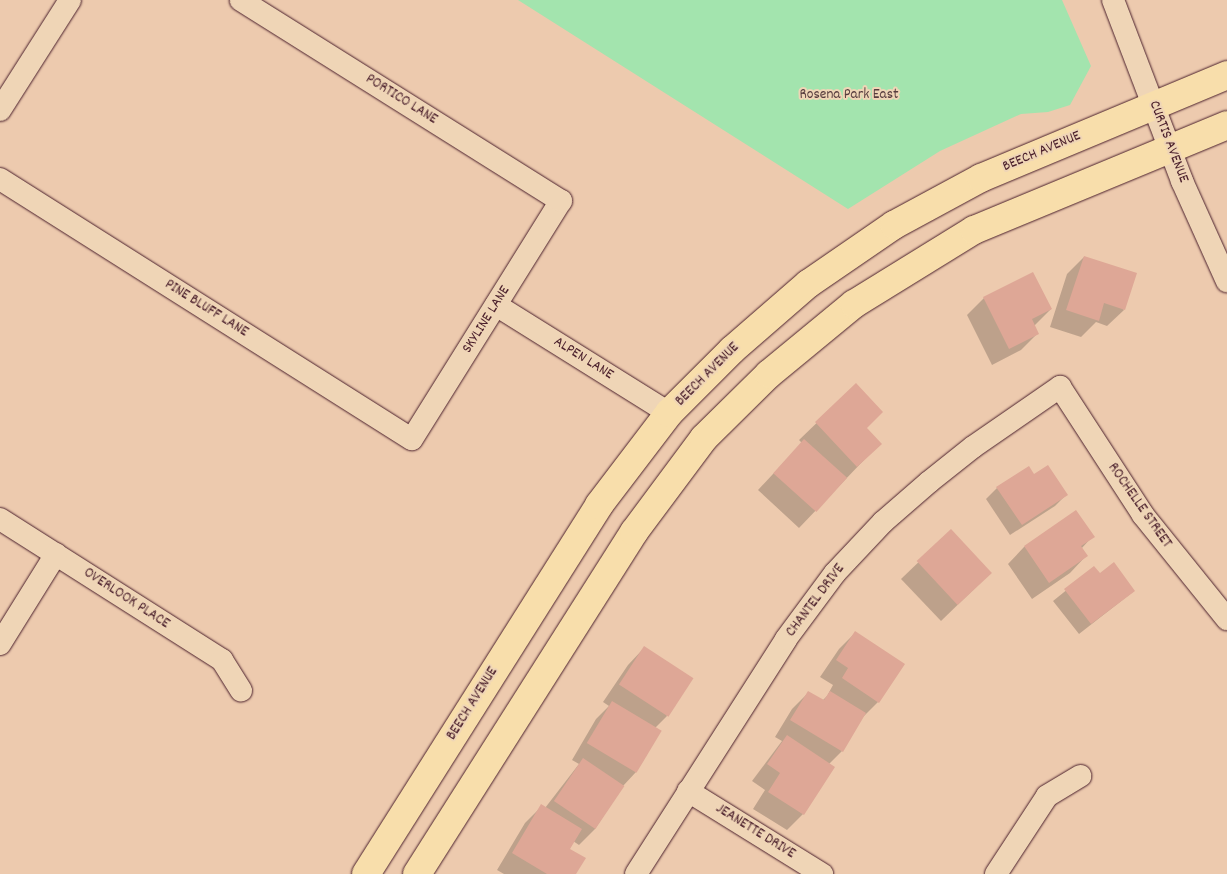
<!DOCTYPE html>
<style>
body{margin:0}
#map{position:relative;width:1227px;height:874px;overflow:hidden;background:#edcaae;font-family:Dekko,sans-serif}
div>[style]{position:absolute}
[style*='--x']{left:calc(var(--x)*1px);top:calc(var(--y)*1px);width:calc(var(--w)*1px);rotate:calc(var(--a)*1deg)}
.green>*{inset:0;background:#a3e4ae}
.shadow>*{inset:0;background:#0003}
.building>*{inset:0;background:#dea796;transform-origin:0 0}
.roads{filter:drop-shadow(0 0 1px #4a1f2b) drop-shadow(0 0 1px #4a1f2b)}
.minor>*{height:22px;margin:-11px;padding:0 11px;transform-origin:11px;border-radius:11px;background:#efd5b6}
.major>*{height:28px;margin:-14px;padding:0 14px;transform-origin:14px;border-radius:14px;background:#f8deab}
span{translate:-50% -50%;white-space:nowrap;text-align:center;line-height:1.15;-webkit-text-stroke:4px #efd5b6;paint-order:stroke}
.park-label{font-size:15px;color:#573d3f}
.street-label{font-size:15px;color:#4a1f2b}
</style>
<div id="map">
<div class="green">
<i style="clip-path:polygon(518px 0,1062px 0,1091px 66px,1070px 105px,1048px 112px,1021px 114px,940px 151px,848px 209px)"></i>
</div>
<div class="shadow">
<i style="clip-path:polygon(1084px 257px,1124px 310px,1107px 326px,1096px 322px,1081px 337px,1050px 327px,1067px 274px)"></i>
<i style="clip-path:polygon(1033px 274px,1051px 309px,1034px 326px,1037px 334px,1021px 350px,992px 365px,967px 315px,984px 298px)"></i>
<i style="clip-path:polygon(856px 385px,866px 428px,864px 460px,799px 528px,758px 490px,802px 443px,799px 440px)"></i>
<i style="clip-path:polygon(1034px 476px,1066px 495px,1055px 506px,1010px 535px,986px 499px,997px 488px)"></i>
<i style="clip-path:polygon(1075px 512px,1093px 536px,1081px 549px,1086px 556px,1070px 573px,1032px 599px,1008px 564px,1024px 547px)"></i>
<i style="clip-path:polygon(951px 531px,974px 589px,941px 621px,901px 579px)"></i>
<i style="clip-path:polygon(1094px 568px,1099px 575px,1134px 591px,1079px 634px,1053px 601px)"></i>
<i style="clip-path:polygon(855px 633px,903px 665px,878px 702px,861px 719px,842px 751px,829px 764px,803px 814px,787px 830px,753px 809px,765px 790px,752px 781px,782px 741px,775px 737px,792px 709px,808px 693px,822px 701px,827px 696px,833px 685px,820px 677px,839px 649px)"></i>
<i style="clip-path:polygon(644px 648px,667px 716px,655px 728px,636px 772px,623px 786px,595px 829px,579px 845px,573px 841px,568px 849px,575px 874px,504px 874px,497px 870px,525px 823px,542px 806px,545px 808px,579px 764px,572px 760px,596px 719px,609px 706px,603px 702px,628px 665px)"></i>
</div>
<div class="building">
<i style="clip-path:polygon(1084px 256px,1137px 273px,1125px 310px,1104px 303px,1099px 321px,1066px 310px)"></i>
<i style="clip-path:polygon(1033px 272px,1052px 309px,1032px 319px,1039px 334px,1009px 349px,983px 297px)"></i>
<i style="clip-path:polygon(856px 383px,883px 412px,867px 428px,882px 444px,857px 467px,815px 422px)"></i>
<i style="left:804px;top:439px;width:58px;height:46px;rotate:42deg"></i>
<i style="clip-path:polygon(1048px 465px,1068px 495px,1022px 525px,996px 487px,1029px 466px,1034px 474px)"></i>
<i style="clip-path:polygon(1076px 510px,1095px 537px,1081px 546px,1088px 556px,1049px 583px,1024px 546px)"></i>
<i style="left:951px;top:529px;width:60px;height:47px;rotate:47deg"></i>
<i style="clip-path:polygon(1114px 562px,1135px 591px,1091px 624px,1064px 589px,1094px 566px,1100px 573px)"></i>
<i style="clip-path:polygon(855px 631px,905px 664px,879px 703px,842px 678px,848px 668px,836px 660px)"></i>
<i style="left:644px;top:646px;width:59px;height:46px;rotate:33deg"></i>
<i style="clip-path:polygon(808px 691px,824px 700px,830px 691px,866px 713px,843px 752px,790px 720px)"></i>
<i style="left:612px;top:701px;width:58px;height:49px;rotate:31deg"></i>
<i style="clip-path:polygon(787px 735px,835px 767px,804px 815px,768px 792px,780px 773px,767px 764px)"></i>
<i style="left:583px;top:758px;width:50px;height:52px;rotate:34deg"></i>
<i style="clip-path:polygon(541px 804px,582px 829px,570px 849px,586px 858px,576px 874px,547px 874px,512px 853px)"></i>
</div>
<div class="roads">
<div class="minor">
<i style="--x:1113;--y:0;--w:194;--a:69.1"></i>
<i style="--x:1182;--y:181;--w:110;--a:65.8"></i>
<i style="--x:0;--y:110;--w:130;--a:-57.5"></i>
<i style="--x:0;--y:179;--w:487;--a:32.3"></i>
<i style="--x:412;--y:439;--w:281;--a:-58"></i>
<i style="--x:561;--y:201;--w:378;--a:-147.9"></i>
<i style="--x:496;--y:305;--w:204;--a:32"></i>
<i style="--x:0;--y:519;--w:263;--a:32.4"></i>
<i style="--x:222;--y:660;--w:36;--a:58"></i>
<i style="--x:0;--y:644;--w:106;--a:-58.1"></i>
<i style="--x:688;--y:791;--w:158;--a:31.8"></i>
<i style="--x:636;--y:874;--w:279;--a:-57.4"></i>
<i style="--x:786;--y:639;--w:82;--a:-53.4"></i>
<i style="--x:835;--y:573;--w:70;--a:-46.7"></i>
<i style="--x:883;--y:522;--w:61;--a:-41"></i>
<i style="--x:929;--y:482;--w:56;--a:-38.5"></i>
<i style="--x:973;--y:447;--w:106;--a:-34.6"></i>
<i style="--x:1060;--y:387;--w:153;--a:57"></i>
<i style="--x:1143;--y:515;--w:134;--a:51.1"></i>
<i style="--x:996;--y:874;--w:93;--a:-56.8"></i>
<i style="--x:1047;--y:796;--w:39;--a:-31"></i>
</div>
<div class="major">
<i style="--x:366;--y:874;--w:436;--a:-57.7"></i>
<i style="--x:599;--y:505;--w:116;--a:-52.7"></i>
<i style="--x:669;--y:413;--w:89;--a:-45"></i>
<i style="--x:732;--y:350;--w:101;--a:-41"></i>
<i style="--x:808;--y:284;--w:104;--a:-34.5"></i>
<i style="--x:894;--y:225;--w:99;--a:-28.4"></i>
<i style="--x:981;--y:178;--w:267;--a:-22.7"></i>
<i style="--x:417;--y:874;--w:405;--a:-57.6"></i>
<i style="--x:634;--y:532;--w:117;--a:-53.3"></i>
<i style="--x:704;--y:438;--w:91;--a:-44.6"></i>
<i style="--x:769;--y:374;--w:110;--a:-39.5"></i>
<i style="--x:854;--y:304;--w:141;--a:-31.7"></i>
<i style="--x:974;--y:230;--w:274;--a:-22.5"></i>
</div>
</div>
<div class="park-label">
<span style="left:849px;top:96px">Rosena Park East</span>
</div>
<div class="street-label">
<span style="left:401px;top:100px;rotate:32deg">PORTICO LANE</span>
<span style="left:1168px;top:142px;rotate:69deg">CURTIS AVENUE</span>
<span style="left:1042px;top:152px;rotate:-23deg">BEECH AVENUE</span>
<span style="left:206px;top:309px;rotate:32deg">PINE BLUFF LANE</span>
<span style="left:487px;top:320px;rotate:-58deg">SKYLINE LANE</span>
<span style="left:583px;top:359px;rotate:32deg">ALPEN LANE</span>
<span style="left:708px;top:375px;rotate:-45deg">BEECH AVENUE</span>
<span style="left:1139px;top:506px;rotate:55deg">ROCHELLE STREET</span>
<span style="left:126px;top:599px;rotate:33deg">OVERLOOK PLACE</span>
<span style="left:816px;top:601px;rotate:-53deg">CHANTEL DRIVE</span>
<span style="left:473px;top:704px;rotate:-58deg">BEECH AVENUE</span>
<span style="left:755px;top:832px;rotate:32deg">JEANETTE DRIVE</span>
</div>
</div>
